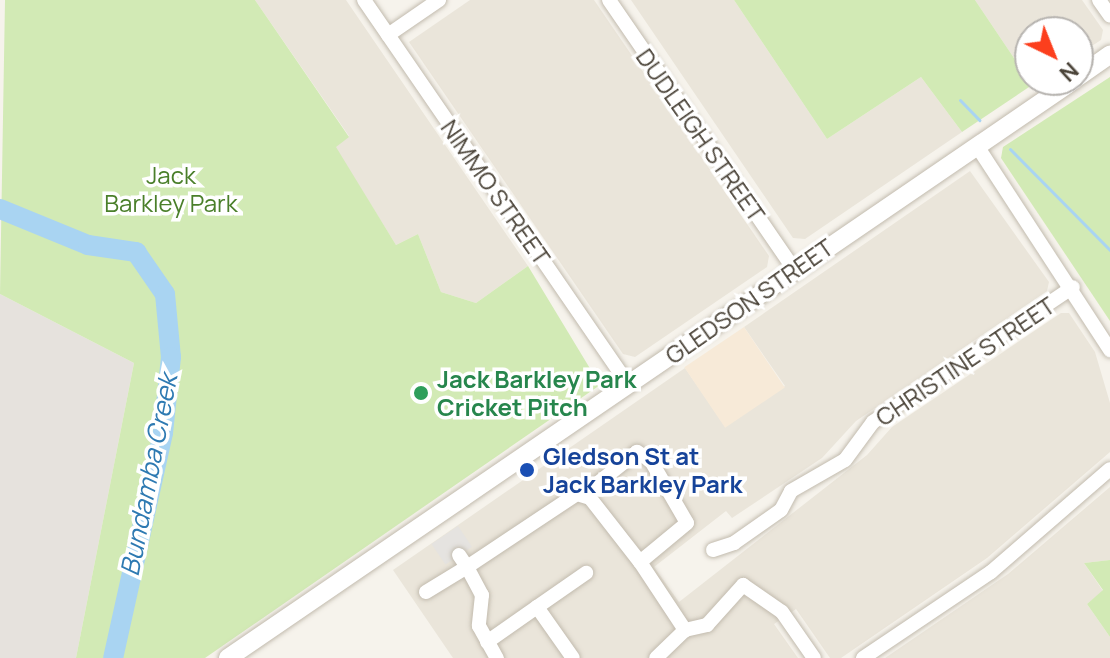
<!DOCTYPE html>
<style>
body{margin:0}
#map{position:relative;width:1110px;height:658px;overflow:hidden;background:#f6f3ec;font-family:Manrope,sans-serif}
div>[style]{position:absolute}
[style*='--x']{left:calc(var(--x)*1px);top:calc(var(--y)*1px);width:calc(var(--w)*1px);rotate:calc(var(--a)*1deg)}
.residential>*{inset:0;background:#eae5da}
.commercial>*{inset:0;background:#f7ead8;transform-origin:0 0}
.industrial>*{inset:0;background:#e6e2dd}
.green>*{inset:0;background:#d2eab5}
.parking>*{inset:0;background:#e5e3e0;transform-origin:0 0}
.stream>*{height:3px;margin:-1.5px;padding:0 1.5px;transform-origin:1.5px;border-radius:1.5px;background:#a9d4f2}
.river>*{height:20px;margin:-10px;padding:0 10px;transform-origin:10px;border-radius:10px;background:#a9d4f2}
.roads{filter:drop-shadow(0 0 2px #c2bbae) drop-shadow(0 0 2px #c2bbae)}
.minor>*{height:14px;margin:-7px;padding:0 7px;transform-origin:7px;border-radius:7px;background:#fff}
.tertiary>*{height:18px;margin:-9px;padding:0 9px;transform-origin:9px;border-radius:9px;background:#fff}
.dots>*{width:22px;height:22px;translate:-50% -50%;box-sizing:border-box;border:4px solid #fff;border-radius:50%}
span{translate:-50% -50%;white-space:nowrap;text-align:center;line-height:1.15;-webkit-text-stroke:7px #fff;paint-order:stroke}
.street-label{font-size:24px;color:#4b4439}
.park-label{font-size:24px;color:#4a7f2a}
.leisure-label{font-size:24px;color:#27864d;font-weight:700}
.left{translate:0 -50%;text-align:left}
.transit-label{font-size:24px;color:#164399;font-weight:700}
.water-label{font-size:26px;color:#2e7ab2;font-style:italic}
.north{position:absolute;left:1014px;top:16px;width:80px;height:80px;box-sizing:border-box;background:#fff;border:2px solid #b7b4b0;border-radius:50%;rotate:137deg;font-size:22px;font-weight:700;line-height:32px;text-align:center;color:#4b4439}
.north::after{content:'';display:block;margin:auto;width:28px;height:36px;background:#fc3f1d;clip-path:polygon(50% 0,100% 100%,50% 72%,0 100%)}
</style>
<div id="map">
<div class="residential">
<i style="clip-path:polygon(255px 0,346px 0,528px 266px,476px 303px,441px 292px,418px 234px,396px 245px,335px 147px,349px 136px)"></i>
<i style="clip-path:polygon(470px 0,594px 0,769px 256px,767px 267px,635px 357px,623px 354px,409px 42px)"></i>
<i style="clip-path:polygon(631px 0,734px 0,827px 139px,921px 77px,962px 132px,805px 239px,793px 238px)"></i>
<i style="clip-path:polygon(975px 0,1082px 0,1103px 30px,1101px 40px,1078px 55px,1078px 32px,1030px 32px,1030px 80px,1039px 80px,1032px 85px)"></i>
<i style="clip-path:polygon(970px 171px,1049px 282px,1047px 291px,856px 421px,822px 458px,732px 518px,726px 511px,654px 567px,679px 602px,867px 455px,892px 427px,1061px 313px,1069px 313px,1095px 352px,1110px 403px,1110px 452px,987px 558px,841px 658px,830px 658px,796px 609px,774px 624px,798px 658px,453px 658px,393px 570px,685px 368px,725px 426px,785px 386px,744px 327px)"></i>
<i style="clip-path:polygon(1110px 487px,1110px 560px,1084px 563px,1103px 591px,1087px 604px,1110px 637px,1110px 658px,885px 658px,1008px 574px)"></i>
</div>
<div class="commercial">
<i style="left:744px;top:327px;width:73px;height:72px;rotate:56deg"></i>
</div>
<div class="industrial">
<i style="clip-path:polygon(0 294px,134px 363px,76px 658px,0 658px)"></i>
</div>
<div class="green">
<i style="clip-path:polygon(5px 0,255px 0,349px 137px,336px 147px,396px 245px,418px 234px,441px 292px,476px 303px,528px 266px,600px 385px,205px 658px,76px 658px,134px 363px,0 294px)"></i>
<i style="clip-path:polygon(734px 0,975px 0,1032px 85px,962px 132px,921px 77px,827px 139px)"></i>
<i style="clip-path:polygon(1110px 77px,1110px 321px,1001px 158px,1003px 147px)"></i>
<i style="clip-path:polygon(1110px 560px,1110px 637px,1087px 604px,1103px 590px,1084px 563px)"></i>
</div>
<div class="parking">
<i style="left:458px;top:526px;width:25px;height:32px;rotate:56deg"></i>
</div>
<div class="stream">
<i style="--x:960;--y:100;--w:28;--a:46"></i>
<i style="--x:1010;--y:149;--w:142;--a:45.3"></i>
</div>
<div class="river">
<i style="--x:0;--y:209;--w:95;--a:22.2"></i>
<i style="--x:88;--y:245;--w:49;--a:8.3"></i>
<i style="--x:136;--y:252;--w:51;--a:55.4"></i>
<i style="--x:165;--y:294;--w:63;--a:84.6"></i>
<i style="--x:171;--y:357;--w:76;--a:96"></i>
<i style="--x:163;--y:433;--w:230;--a:102.5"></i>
</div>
<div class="roads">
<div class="minor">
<i style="--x:364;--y:0;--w:466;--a:55.5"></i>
<i style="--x:609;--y:0;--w:326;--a:55.5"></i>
<i style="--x:1099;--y:0;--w:19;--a:55"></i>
<i style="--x:388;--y:35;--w:62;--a:-34.5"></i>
<i style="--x:977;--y:146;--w:244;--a:56.9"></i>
<i style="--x:713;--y:550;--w:22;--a:-18"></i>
<i style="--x:734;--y:543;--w:57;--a:-35.1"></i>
<i style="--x:781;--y:510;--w:21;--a:-62"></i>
<i style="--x:791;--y:491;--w:62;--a:-29.9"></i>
<i style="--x:845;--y:460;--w:47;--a:-53.6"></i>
<i style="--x:873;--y:422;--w:241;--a:-34"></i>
<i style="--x:459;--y:555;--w:14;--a:56"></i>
<i style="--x:467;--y:567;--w:132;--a:-33.6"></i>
<i style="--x:577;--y:494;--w:14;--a:17"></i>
<i style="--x:590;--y:498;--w:81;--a:52"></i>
<i style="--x:640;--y:562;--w:61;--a:-39.7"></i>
<i style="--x:687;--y:523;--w:72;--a:-120.1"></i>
<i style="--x:651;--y:461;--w:17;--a:-147"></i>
<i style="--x:637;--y:452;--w:68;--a:141.6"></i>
<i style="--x:640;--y:562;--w:82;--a:56.5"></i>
<i style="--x:685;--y:630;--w:40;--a:136"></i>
<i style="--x:426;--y:592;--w:48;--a:-31.4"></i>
<i style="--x:467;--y:567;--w:32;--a:62"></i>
<i style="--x:482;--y:595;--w:31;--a:96"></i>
<i style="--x:479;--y:626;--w:37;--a:61"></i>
<i style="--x:537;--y:607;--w:60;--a:-34.8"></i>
<i style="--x:685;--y:630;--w:23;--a:-13"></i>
<i style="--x:707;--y:625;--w:54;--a:-48"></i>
<i style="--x:743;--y:585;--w:47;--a:34.7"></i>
<i style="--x:782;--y:612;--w:56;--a:55.2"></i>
<i style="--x:487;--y:642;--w:61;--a:-35"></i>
<i style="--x:537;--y:607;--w:62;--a:54.8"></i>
<i style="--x:863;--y:658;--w:154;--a:-33.9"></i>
<i style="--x:991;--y:572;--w:157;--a:-40.9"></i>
</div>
<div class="tertiary">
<i style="--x:1078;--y:77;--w:39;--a:-35"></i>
<i style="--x:228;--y:658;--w:1025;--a:-34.34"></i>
</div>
</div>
<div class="dots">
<i style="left:421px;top:393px;background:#2e9e5b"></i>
<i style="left:527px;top:470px;background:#1a4fb4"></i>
</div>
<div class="street-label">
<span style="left:701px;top:135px;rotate:55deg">DUDLEIGH STREET</span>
<span style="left:496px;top:192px;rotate:55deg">NIMMO STREET</span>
<span style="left:749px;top:301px;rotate:-35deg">GLEDSON STREET</span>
<span style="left:965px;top:361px;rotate:-34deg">CHRISTINE STREET</span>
</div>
<div class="park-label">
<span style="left:171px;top:189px">Jack<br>Barkley Park</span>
</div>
<div class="leisure-label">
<span class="left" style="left:437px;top:393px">Jack Barkley Park<br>Cricket Pitch</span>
</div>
<div class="transit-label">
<span class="left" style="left:543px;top:470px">Gledson St at<br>Jack Barkley Park</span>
</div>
<div class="water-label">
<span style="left:149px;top:475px;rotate:-79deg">Bundamba Creek</span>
</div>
<div class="north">N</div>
</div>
